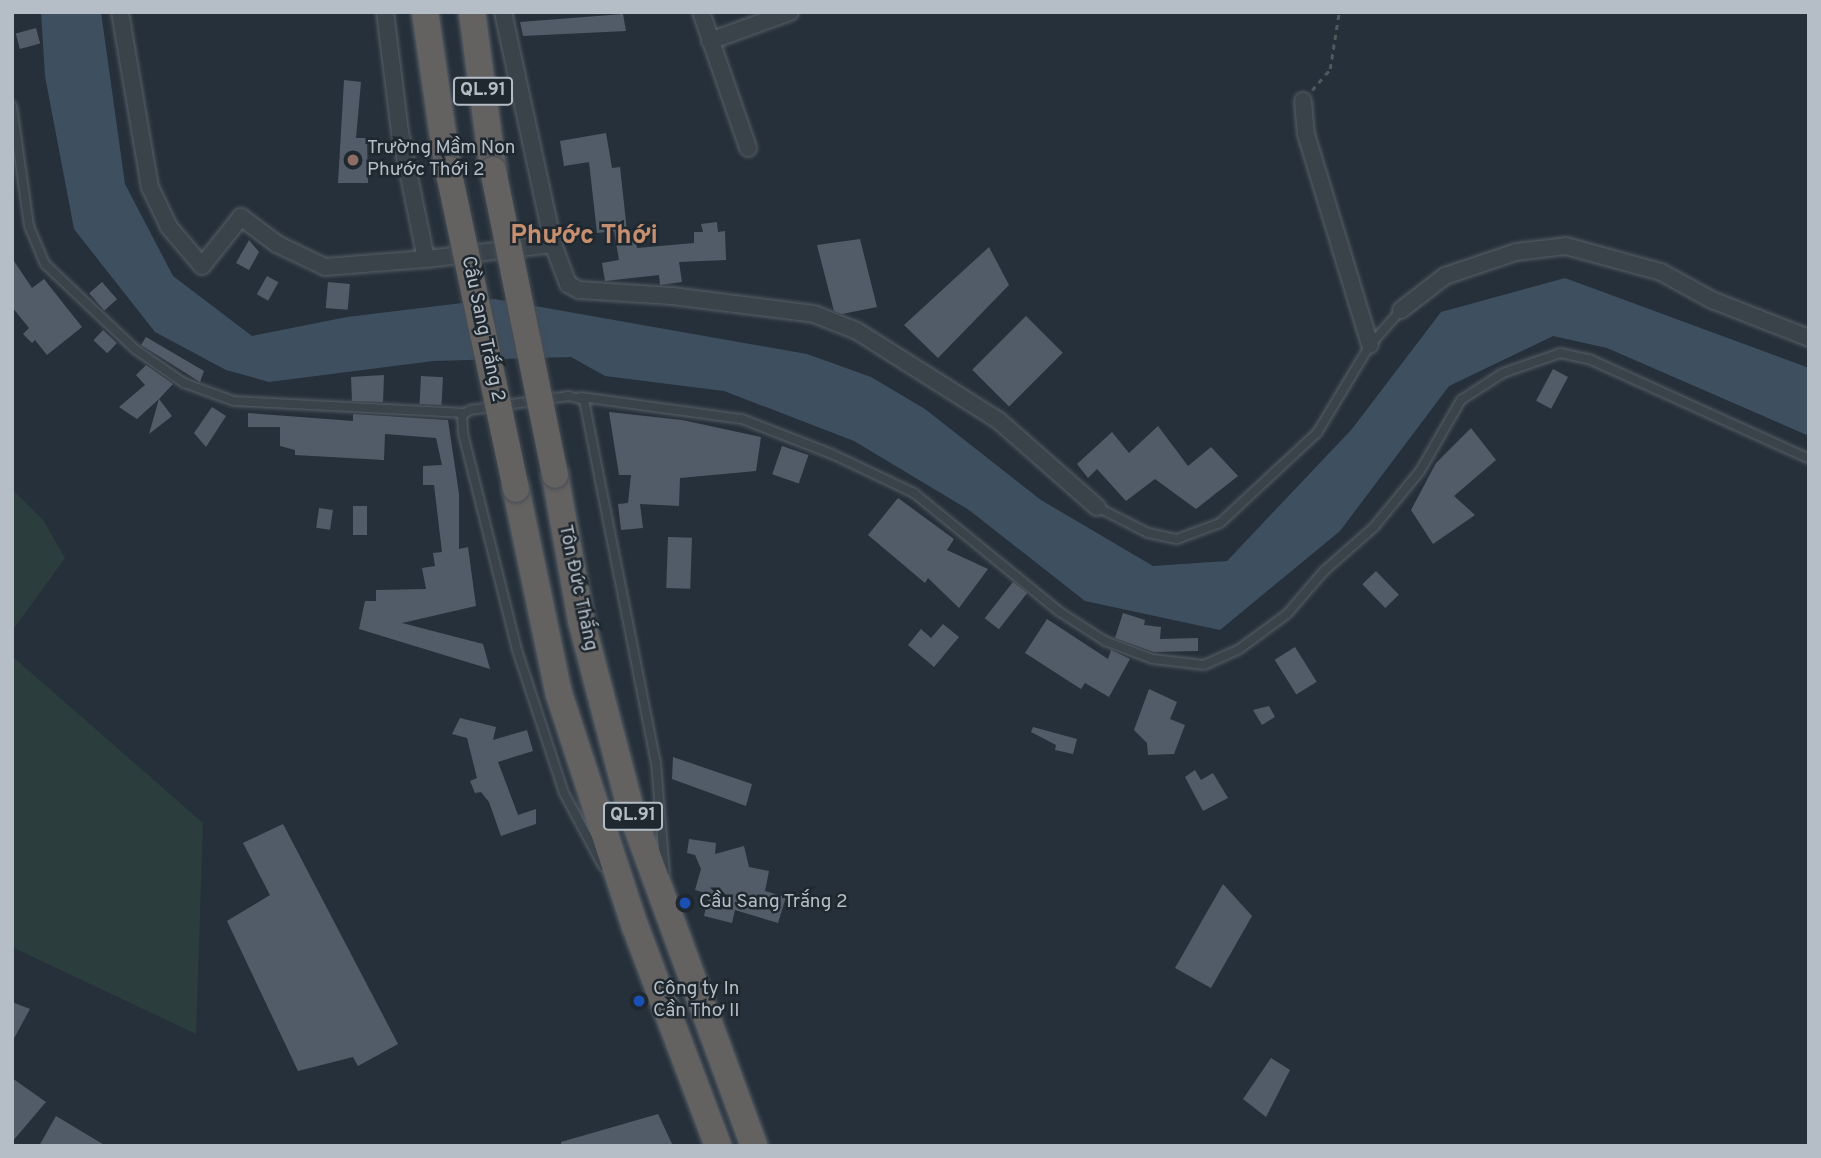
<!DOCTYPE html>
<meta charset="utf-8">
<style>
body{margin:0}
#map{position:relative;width:1821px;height:1158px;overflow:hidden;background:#26303a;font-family:Overpass,sans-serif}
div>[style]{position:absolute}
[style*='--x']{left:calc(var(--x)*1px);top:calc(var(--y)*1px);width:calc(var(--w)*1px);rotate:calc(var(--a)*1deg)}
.green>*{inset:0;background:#2b3e3d}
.water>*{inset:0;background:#3e4f60}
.building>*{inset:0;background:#525c68;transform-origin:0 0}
.path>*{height:2.5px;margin-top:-1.25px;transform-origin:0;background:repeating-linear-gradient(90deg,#4a5b5c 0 5px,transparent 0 10px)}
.roads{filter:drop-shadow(0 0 2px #586068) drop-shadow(0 0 2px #586068)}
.service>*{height:8px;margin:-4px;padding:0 4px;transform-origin:4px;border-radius:4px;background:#3a424a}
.minor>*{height:16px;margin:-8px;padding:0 8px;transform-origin:8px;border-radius:8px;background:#3a424a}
.trunk>*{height:26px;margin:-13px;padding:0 13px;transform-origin:13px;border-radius:13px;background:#646261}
.bridges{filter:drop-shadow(0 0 2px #454d55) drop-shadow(0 0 2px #454d55)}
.trunk-bridge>*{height:26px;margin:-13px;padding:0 13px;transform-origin:13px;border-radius:13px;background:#646261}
.dots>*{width:19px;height:19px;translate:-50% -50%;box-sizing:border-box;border:4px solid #1f272f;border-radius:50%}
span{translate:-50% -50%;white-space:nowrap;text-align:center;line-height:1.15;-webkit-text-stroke:5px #1f272f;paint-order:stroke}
.shield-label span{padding:2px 5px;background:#1f272f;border:2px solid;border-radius:5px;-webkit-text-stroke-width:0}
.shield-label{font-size:18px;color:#b5bdc6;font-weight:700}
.poi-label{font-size:19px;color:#b5bdc6}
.left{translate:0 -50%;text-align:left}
.street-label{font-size:19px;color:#b5bdc6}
.district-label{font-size:26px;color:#c68f70;font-weight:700}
.frame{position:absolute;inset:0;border:14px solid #b5bdc6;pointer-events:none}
</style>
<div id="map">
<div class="green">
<i style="clip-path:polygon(12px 489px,43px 520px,65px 558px,12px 631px)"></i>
<i style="clip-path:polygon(12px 656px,203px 823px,196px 1034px,12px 947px)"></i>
</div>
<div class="water">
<i style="clip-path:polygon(41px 12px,101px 12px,125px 184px,173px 276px,252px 336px,347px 317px,495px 299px,807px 354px,871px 377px,925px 409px,1041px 500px,1153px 566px,1227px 561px,1352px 429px,1441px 312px,1565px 278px,1809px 368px,1809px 436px,1607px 348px,1553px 336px,1449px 386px,1340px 531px,1220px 630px,1085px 601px,969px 510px,854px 441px,724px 391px,605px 376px,571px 357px,433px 361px,269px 382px,226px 370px,155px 332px,74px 229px,45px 76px)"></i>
</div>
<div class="building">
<i style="clip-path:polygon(623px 14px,626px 31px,523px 36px,520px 22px)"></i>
<i style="left:36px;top:28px;width:16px;height:21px;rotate:75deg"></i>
<i style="clip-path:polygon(344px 80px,361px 82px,356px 138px,367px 138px,368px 183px,338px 183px)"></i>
<i style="clip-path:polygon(606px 133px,612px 168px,620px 167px,627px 231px,634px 230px,637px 248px,694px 243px,694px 232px,703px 232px,701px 224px,717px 222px,718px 232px,725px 231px,726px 260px,679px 262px,682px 282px,660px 285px,659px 275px,605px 281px,602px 263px,619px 260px,614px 231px,597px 233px,589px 162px,564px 166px,560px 141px)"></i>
<i style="clip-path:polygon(860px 239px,877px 307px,842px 314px,834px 311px,817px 245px)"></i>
<i style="clip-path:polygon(249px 240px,259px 252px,249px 270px,236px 263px)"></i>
<i style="clip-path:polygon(989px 247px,1009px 285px,938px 358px,904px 325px)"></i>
<i style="clip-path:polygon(12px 258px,32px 288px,44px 279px,82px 327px,47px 355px,35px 340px,32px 343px,23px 334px,29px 328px,12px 307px)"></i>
<i style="left:267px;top:276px;width:13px;height:21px;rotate:29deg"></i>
<i style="left:102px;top:282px;width:23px;height:17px;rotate:49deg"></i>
<i style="left:328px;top:282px;width:22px;height:26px;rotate:5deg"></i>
<i style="left:1026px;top:316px;width:52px;height:76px;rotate:45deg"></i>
<i style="left:103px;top:330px;width:19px;height:14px;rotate:43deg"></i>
<i style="clip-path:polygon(146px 337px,204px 371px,200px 382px,141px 345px)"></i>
<i style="clip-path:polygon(146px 365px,173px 384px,159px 399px,172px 416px,149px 434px,159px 399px,137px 419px,119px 407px,145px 385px,136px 375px)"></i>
<i style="left:1553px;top:369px;width:17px;height:36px;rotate:28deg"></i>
<i style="clip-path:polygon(384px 375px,383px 402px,352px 401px,351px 377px)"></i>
<i style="left:421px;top:376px;width:22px;height:28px;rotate:3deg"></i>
<i style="clip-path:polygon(212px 407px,226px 416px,206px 447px,194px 433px)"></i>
<i style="clip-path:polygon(609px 412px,682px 420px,761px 437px,756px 471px,680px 478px,679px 506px,640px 504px,643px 528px,621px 530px,618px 504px,628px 503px,631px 475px,619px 475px)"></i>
<i style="clip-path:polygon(248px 413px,353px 421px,353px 414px,448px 420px,459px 494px,459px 549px,468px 547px,476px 606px,402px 623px,483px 644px,490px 669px,359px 629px,365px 601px,376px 601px,376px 590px,426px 589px,422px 568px,435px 566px,433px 553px,442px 552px,434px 485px,423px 485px,423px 466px,442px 465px,436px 438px,385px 434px,384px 460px,295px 455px,295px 450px,280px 446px,280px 427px,248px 427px)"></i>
<i style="clip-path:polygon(1158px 426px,1188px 466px,1211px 447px,1238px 476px,1196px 509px,1155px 479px,1126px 501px,1097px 469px,1088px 478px,1077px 464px,1112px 432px,1129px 453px)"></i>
<i style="clip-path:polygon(1471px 428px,1496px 460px,1454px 496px,1475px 515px,1433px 544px,1411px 510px,1436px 463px)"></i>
<i style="left:782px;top:446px;width:28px;height:30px;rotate:19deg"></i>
<i style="clip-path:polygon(898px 498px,954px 539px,947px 550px,988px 569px,959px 608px,928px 578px,925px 583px,868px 535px)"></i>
<i style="left:353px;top:506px;width:14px;height:29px"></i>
<i style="left:319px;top:508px;width:14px;height:20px;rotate:8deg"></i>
<i style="left:668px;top:537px;width:24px;height:51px;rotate:2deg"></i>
<i style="left:1376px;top:571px;width:33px;height:19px;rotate:46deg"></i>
<i style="left:1013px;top:582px;width:18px;height:46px;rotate:38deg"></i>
<i style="clip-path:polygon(1123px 613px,1145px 620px,1144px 625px,1161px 627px,1160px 639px,1198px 638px,1198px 651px,1154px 652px,1115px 638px)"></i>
<i style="clip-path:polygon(1047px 619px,1108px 659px,1111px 650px,1130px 659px,1109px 697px,1085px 683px,1081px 689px,1025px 653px)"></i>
<i style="clip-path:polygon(943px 624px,959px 637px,934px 667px,908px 645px,921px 629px,931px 638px)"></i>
<i style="left:1295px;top:647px;width:41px;height:24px;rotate:58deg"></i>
<i style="clip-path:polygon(1149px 689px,1177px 702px,1170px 719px,1185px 725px,1174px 754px,1148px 755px,1147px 743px,1134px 730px)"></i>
<i style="clip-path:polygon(1269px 706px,1275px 717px,1262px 725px,1253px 710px)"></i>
<i style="clip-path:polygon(460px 718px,496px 727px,493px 740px,527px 730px,533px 751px,498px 762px,518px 815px,536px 809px,536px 824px,501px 836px,489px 802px,481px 792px,475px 793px,470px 781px,477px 778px,467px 738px,452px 734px)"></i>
<i style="clip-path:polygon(1033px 727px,1077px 739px,1073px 754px,1055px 750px,1056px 745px,1031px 732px)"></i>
<i style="clip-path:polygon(673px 757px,752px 784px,746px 806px,672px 779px)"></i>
<i style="clip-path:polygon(1195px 770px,1201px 780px,1213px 773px,1228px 798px,1203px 811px,1185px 777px)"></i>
<i style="clip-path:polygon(283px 824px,398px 1044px,358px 1066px,353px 1057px,298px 1071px,227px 921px,270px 895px,243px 843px)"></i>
<i style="clip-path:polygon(689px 839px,716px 843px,715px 854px,744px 846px,749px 867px,769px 871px,765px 891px,786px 897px,778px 923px,735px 910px,732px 923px,704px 916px,709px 894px,695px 890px,701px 869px,695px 855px,687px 853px)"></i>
<i style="clip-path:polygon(1223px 884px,1252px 916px,1211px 988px,1175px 968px)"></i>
<i style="clip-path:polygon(12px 1002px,30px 1009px,12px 1042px)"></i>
<i style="clip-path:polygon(1271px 1058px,1290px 1070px,1266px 1117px,1243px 1099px)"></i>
<i style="clip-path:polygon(12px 1078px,46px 1102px,12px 1142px)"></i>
<i style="clip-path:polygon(658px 1114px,673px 1146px,561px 1146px,561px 1142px)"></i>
<i style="clip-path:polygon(56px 1116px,106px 1146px,39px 1146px)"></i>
</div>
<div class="path">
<i style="--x:1312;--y:90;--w:28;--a:-49"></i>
<i style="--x:1330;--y:69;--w:58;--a:-81"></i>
</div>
<div class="roads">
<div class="service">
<i style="--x:12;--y:106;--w:121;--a:81.9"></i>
<i style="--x:29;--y:226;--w:41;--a:67.2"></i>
<i style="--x:45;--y:264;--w:124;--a:43.4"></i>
<i style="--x:135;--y:349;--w:60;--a:34.8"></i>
<i style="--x:184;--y:383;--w:53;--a:19.8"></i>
<i style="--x:234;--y:401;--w:231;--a:3"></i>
<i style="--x:581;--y:397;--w:162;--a:7.8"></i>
<i style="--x:742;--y:419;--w:97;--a:21.3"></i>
<i style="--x:832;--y:454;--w:91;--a:25.4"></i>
<i style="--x:914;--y:493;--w:188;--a:39.2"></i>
<i style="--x:1060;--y:612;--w:54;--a:32.8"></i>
<i style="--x:1105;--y:641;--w:51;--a:20.6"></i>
<i style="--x:1153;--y:659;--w:51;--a:6.7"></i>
<i style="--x:1204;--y:665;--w:37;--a:-24"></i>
<i style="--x:1238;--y:650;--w:61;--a:-36.3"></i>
<i style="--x:1287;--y:614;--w:57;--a:-49.3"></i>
<i style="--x:1324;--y:571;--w:67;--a:-41.3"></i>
<i style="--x:1374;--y:527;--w:72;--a:-50.6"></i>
<i style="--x:1420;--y:471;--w:82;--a:-60"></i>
<i style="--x:1461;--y:400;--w:50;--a:-32.7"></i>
<i style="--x:1503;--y:373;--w:60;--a:-19.3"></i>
<i style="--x:1560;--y:353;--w:30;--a:12"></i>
<i style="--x:1589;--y:359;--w:242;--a:24.4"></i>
<i style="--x:1097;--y:507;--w:57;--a:27"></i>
<i style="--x:1148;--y:533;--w:30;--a:12"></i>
<i style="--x:1177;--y:539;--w:46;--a:-20.4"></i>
<i style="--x:1220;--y:523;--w:132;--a:-42.9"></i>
<i style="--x:1317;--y:433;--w:103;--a:-58.9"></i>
<i style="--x:1370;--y:345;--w:47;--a:-48.5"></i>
<i style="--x:603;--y:866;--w:83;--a:-118.1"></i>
<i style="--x:564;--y:793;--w:151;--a:-108.2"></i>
<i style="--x:517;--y:650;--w:224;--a:-104"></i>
<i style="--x:463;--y:433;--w:18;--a:-93"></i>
<i style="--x:462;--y:415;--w:9;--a:-32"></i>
<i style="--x:470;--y:410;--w:100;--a:-8"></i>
<i style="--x:569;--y:396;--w:16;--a:15"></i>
<i style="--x:584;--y:400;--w:369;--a:78.8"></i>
<i style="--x:656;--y:762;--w:111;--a:85.4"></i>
</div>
<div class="minor">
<i style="--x:120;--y:12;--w:178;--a:80.3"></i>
<i style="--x:150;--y:187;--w:44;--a:64.6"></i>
<i style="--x:169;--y:227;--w:51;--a:49.8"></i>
<i style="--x:202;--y:266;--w:63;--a:-51.5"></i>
<i style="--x:241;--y:217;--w:45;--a:36.9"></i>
<i style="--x:277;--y:244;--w:53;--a:25.6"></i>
<i style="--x:325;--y:267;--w:101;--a:-4.5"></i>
<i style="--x:426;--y:259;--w:130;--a:-101.6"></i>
<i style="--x:400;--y:132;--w:121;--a:-97.1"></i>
<i style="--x:503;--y:12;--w:237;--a:77.8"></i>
<i style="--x:553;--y:244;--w:43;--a:69.4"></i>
<i style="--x:568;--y:284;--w:13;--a:29"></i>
<i style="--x:579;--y:290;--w:93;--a:3.7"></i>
<i style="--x:672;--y:296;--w:143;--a:7.2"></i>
<i style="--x:814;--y:314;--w:46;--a:21.6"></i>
<i style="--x:857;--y:331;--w:167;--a:32.3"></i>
<i style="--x:998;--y:420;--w:132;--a:41.3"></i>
<i style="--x:701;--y:12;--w:144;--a:70.9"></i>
<i style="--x:710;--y:41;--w:85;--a:-19.9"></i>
<i style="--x:1303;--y:101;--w:33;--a:85"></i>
<i style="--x:1306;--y:134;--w:220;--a:73.1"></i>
<i style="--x:426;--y:259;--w:128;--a:-6.7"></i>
<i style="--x:1401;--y:310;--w:56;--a:-37.7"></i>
<i style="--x:1445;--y:276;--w:75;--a:-18.7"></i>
<i style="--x:1516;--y:252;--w:50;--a:-6.8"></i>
<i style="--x:1566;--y:246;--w:98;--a:15.3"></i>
<i style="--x:1661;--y:272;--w:58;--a:28.8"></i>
<i style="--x:1712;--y:300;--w:104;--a:21.4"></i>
</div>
<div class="trunk">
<i style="--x:425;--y:12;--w:159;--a:81.7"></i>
<i style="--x:472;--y:12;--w:159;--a:82.4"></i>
<i style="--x:555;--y:475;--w:147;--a:79.8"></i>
<i style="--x:581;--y:620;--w:201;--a:75.3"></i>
<i style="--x:632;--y:814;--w:354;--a:69.8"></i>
<i style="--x:516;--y:489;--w:209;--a:78.2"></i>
<i style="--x:559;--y:694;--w:244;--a:71.9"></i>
<i style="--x:635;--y:926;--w:235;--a:69.3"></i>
</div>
</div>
<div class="bridges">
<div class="trunk-bridge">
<i style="--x:448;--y:169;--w:327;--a:78"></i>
<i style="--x:493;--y:170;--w:311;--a:78.5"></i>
</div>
</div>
<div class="dots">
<i style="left:353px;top:160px;background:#8d6e63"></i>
<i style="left:685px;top:903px;background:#1a4fb4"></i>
<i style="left:639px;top:1001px;background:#1a4fb4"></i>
</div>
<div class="shield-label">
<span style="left:483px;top:91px">QL.91</span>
<span style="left:633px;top:816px">QL.91</span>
</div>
<div class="poi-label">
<span class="left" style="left:367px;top:160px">Trường Mầm Non<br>Phước Thới 2</span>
<span class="left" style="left:699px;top:903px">Cầu Sang Trắng 2</span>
<span class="left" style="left:653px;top:1001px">Công ty In<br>Cần Thơ II</span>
</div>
<div class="street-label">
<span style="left:482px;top:329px;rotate:78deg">Cầu Sang Trắng 2</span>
<span style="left:577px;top:588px;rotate:78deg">Tôn Đức Thắng</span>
</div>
<div class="district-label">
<span style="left:584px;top:237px">Phước Thới</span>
</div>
<div class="frame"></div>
</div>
